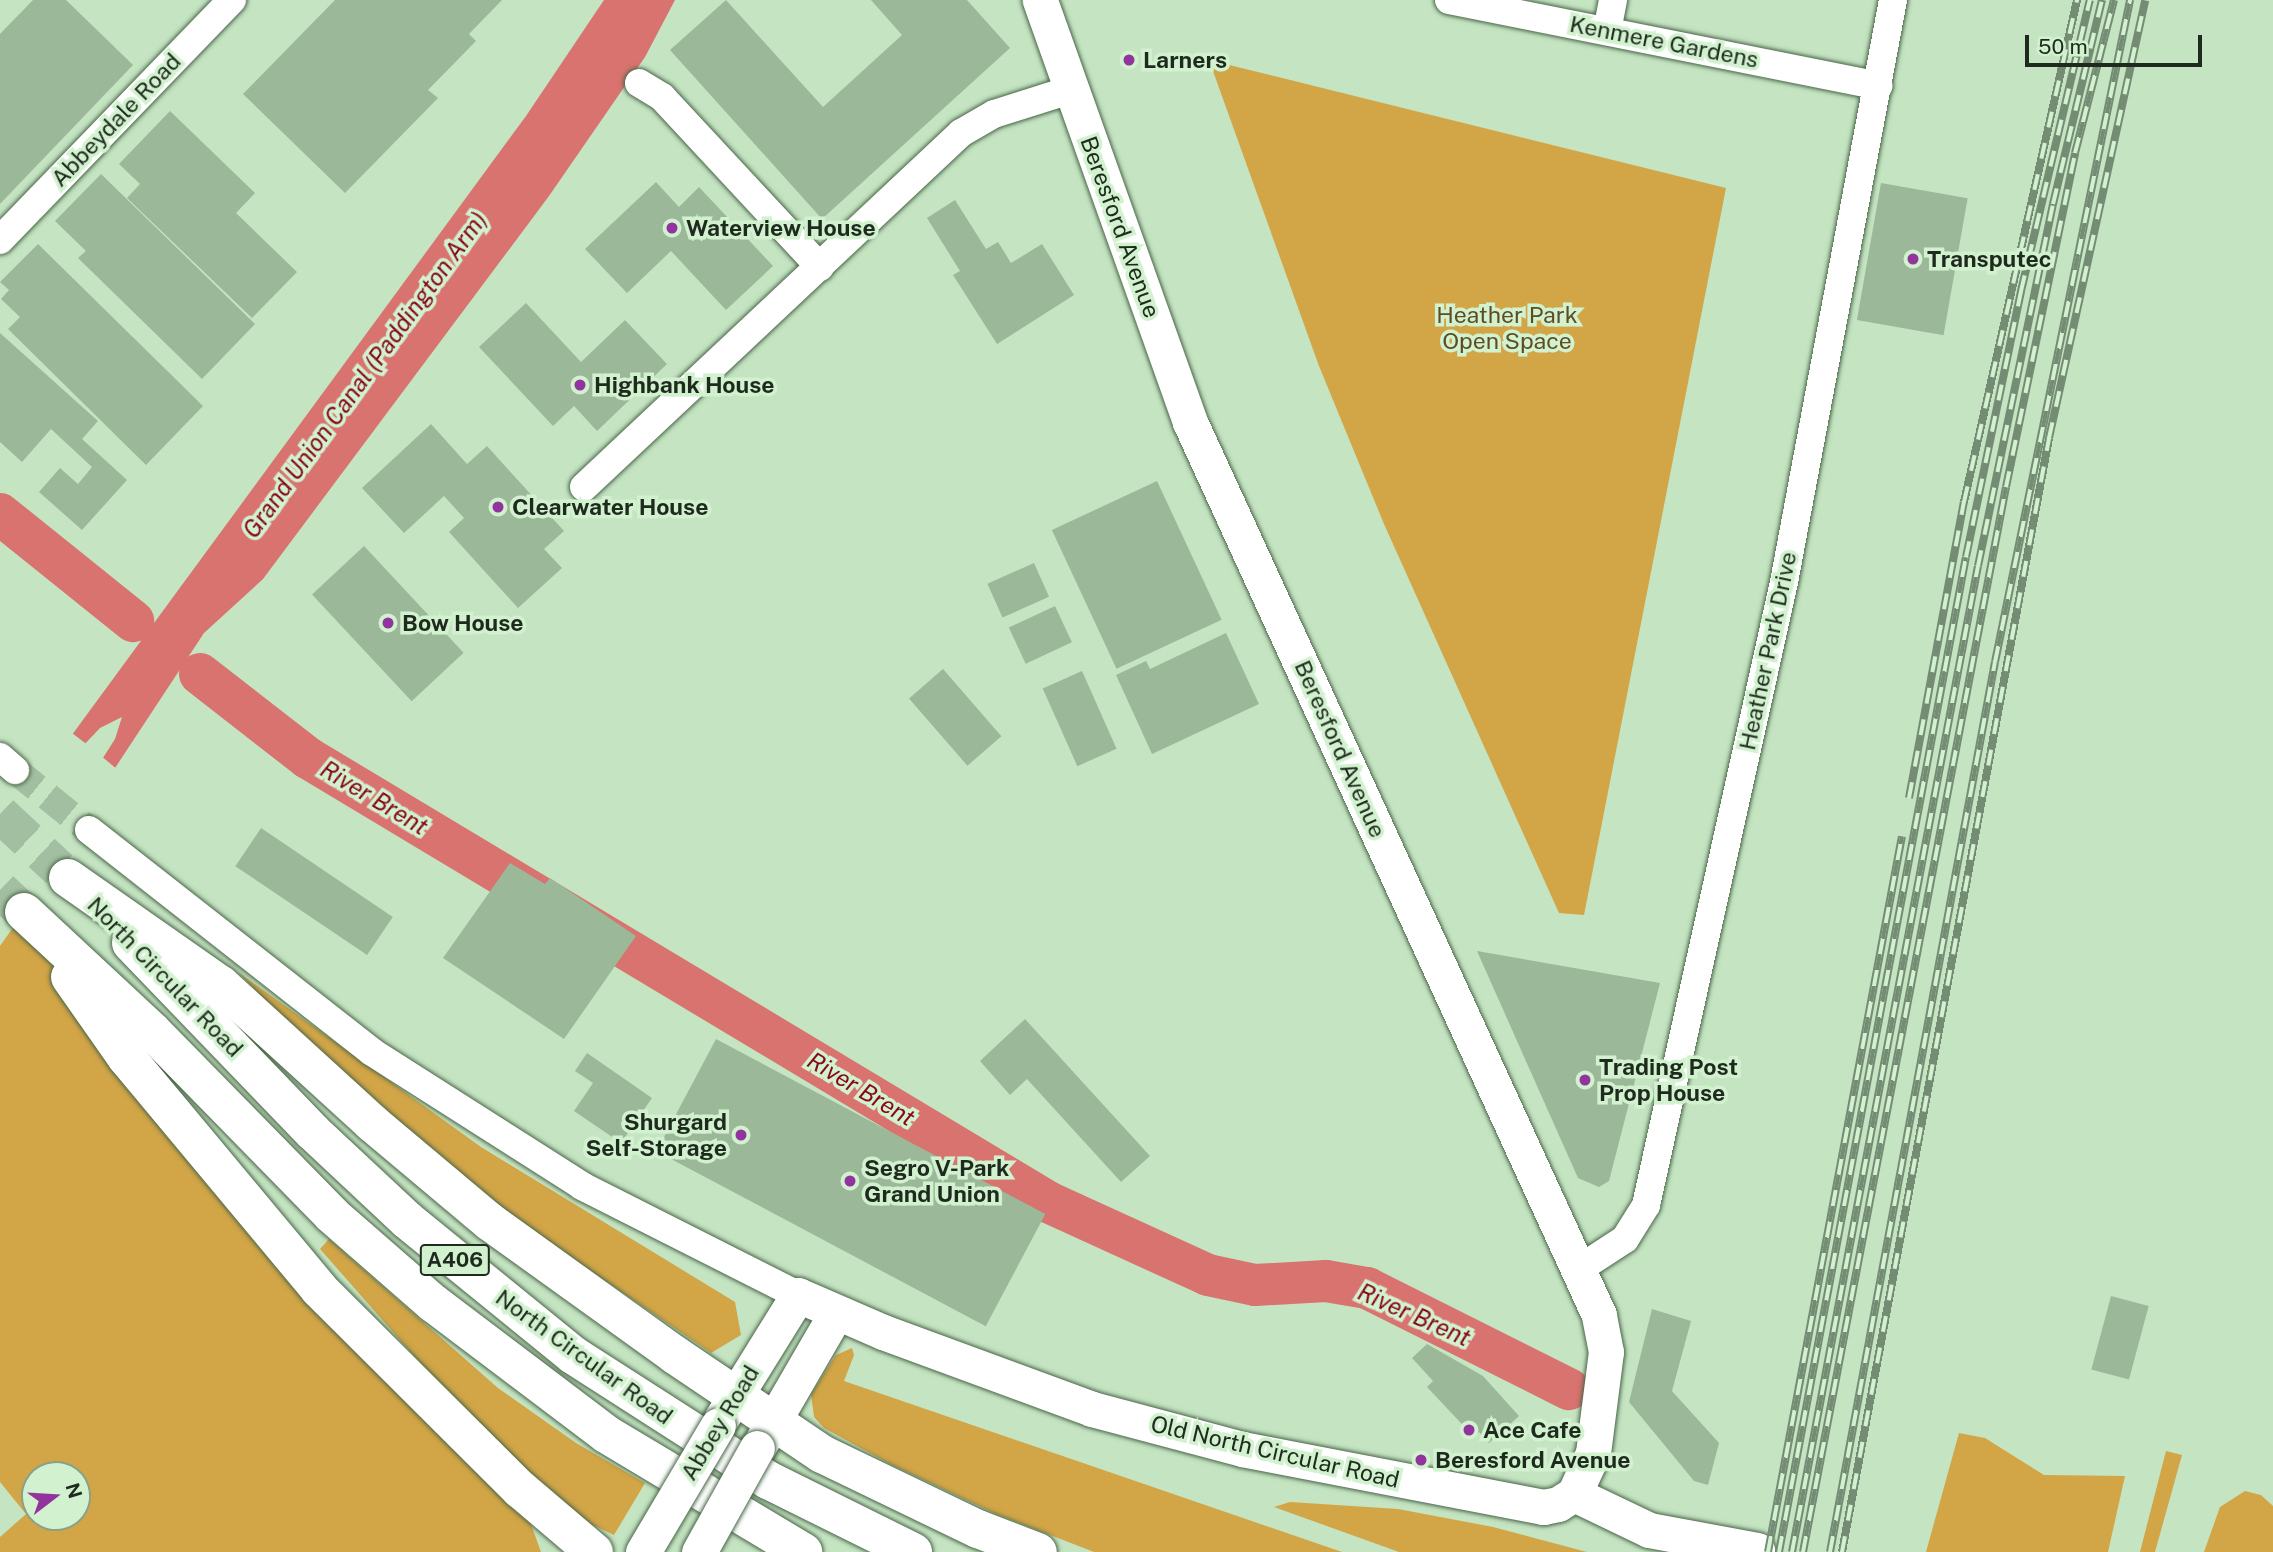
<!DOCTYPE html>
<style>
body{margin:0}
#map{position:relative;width:2273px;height:1552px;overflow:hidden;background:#c4e4c2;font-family:"Public Sans",sans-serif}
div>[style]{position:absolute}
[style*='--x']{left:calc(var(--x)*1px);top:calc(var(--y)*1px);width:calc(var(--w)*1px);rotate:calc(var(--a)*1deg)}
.green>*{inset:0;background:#d2a547}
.water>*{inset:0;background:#d8736f}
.pier>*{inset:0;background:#c4e4c2}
.river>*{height:42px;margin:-21px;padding:0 21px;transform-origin:21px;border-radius:21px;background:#d8736f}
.building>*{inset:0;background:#9bb999;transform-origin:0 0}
.minor-tunnel>*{height:28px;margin-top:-14px;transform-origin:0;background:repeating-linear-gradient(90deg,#a3bfa1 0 28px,transparent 0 42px)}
.trunk-tunnel>*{height:38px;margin-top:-19px;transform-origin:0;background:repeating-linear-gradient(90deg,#a3bfa1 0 38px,transparent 0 57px)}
.roads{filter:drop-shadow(0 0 2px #4a6548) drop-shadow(0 0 2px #4a6548)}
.minor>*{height:28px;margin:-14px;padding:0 14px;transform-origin:14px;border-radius:14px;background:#fff}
.tertiary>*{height:35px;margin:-17.5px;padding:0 17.5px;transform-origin:17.5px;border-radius:17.5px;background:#fff}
.trunk>*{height:38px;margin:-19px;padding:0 19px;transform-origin:19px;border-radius:19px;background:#fff}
.rail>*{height:8px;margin-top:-4px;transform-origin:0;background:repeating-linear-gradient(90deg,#d1f1cf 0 16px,#758c74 0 32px);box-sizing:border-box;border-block:2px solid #758c74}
.bridges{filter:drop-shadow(0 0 2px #4a6548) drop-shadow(0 0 2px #4a6548)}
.tertiary-bridge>*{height:35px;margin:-17.5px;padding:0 17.5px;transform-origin:17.5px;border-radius:17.5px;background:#fff}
.dots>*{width:19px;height:19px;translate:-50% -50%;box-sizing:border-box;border:4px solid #d1f1cf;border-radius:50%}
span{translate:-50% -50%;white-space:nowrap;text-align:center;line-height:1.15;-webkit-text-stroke:7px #d1f1cf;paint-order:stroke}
.shield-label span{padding:2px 5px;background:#d1f1cf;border:2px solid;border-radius:5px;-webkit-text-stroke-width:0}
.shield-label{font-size:21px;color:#1e2a1d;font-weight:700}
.street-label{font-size:23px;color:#1e2a1d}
.poi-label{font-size:23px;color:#1e2a1d;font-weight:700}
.left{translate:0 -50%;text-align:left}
.right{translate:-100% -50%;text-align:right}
.park-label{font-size:23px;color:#604c24}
.water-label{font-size:24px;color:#880719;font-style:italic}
.north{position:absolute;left:21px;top:1461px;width:70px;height:70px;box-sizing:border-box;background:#d1f1cf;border:2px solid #89a188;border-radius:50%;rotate:73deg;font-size:19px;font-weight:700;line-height:28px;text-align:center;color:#1e2a1d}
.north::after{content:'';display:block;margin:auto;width:24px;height:32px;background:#92349e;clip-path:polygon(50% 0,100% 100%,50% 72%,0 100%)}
.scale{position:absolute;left:2025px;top:35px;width:177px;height:32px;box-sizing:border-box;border:4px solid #1e2a1d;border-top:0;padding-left:9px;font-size:21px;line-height:24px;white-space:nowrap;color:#1e2a1d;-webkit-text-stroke:5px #d1f1cf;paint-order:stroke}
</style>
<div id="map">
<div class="green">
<i style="clip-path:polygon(1209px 60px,1726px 188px,1584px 915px,1559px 913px,1384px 524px,1319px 366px)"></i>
<i style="clip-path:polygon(evenodd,24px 912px,126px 1057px,519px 1491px,541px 1552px,0 1552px,0 1537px,26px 1514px,0 1482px,0 946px,24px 912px,35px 1475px,77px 1475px,77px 1517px,35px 1517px,35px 1475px)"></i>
<i style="clip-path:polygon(238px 972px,481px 1147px,735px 1302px,741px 1335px,711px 1353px,455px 1178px,343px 1081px)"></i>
<i style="clip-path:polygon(329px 1239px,498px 1388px,576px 1443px,645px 1483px,614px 1535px,582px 1520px,466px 1415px,320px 1249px)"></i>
<i style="clip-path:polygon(852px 1348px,854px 1355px,844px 1381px,1342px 1552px,1094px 1552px,996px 1514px,890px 1464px,824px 1428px,814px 1417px,811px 1394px,836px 1355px)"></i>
<i style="clip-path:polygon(1959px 1433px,1985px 1438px,2044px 1475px,2125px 1476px,2108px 1552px,1926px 1552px)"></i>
<i style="clip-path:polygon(2166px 1451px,2182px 1455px,2155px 1552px,2140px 1552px)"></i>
<i style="clip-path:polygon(2245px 1491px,2261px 1495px,2273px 1506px,2273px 1552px,2204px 1552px,2220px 1507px)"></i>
<i style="clip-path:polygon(1290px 1502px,1398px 1509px,1493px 1527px,1587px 1552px,1399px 1552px,1274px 1507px)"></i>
</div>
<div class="water">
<i style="clip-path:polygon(604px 0,675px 0,645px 57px,549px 196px,263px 579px,204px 633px,115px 768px,0 920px,115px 739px,122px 717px,100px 728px,0 833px,526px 116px)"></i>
</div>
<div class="pier">
<i style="clip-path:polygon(72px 733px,89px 746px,0 862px,0 828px)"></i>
<i style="clip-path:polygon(100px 755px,118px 770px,0 923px,0 885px)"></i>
</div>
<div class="river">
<i style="--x:0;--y:514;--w:171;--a:38.8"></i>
<i style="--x:200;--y:674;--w:137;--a:37.9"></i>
<i style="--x:308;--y:758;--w:863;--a:30.96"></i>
<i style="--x:1048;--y:1202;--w:176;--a:24.5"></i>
<i style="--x:1208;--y:1275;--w:48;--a:12"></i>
<i style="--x:1255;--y:1285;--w:71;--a:-3.2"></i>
<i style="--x:1326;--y:1281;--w:42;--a:9.7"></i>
<i style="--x:1367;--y:1288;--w:226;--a:26.6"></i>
</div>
<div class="building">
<i style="clip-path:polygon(33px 0,66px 0,133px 65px,0 204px,0 34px)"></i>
<i style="clip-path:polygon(335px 0,502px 0,469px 34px,476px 41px,428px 90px,438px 98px,345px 193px,243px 94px)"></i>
<i style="clip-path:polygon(726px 0,823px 107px,902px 35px,871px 0,967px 0,1010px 48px,822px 219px,670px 50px)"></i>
<i style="clip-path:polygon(170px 111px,255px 193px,236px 213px,297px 272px,252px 318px,127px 198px,140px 184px,119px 164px)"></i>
<i style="clip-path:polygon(101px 174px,255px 324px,202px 379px,78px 258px,86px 251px,55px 221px)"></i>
<i style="clip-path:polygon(656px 182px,679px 207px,699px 187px,773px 266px,726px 310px,671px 251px,627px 293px,585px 249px)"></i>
<i style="left:1881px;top:183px;width:88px;height:139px;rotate:10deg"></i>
<i style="clip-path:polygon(955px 200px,986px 249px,998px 242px,1011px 263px,1042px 244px,1074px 295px,997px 344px,953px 275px,960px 271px,927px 218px)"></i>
<i style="clip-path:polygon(38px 244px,203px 406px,146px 465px,8px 329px,20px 317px,1px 299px,9px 290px,0 282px)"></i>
<i style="clip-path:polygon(526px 303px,581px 362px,625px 320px,667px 364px,597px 431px,574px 406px,553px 426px,479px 347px)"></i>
<i style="clip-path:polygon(0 333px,98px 421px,82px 439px,127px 480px,82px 530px,39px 492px,60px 468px,78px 484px,92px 467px,51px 429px,22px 462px,0 442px)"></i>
<i style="clip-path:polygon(431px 424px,467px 464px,487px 446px,564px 531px,544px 549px,562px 568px,518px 608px,449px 532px,464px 518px,444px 496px,404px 533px,362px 488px)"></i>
<i style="left:1157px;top:481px;width:153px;height:116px;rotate:65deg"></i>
<i style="left:364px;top:546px;width:146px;height:71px;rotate:47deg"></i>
<i style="left:1034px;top:563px;width:37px;height:51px;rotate:66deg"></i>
<i style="left:1055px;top:606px;width:40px;height:51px;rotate:65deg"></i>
<i style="clip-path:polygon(1226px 633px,1259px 704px,1152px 754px,1116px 675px,1146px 661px,1150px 669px)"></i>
<i style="left:943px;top:669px;width:89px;height:45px;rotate:49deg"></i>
<i style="left:1082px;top:671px;width:85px;height:43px;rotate:66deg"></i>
<i style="left:261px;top:828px;width:159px;height:46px;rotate:34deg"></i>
<i style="clip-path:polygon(510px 863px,545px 884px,550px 878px,636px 936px,564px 1039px,443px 958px)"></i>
<i style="clip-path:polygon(1477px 951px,1660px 983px,1609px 1181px,1599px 1187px,1578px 1178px)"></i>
<i style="clip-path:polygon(1025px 1019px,1150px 1156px,1121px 1182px,1027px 1079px,1010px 1095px,980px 1061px)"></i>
<i style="left:716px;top:1039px;width:373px;height:127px;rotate:28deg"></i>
<i style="clip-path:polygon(587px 1053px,652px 1098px,621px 1143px,574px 1111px,593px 1083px,575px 1071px)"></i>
<i style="left:2111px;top:1296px;width:39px;height:76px;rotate:15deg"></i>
<i style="clip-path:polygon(1652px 1309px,1691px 1321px,1672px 1391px,1719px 1443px,1708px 1485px,1694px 1481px,1629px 1402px)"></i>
<i style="clip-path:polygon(1427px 1344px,1483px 1376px,1519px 1416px,1489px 1443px,1479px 1432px,1474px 1437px,1427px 1387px,1433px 1381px,1412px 1358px)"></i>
</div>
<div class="minor-tunnel">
<i style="--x:15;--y:770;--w:95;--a:39"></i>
</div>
<div class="trunk-tunnel">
<i style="--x:0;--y:814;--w:81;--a:43"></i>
<i style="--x:0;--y:890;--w:33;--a:43"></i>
</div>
<div class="roads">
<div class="minor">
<i style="--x:1449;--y:0;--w:438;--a:11.3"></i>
<i style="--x:1607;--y:31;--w:32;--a:-79"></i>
<i style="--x:639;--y:83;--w:27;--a:31"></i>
<i style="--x:662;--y:97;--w:232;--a:47.1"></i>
<i style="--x:0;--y:240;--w:334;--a:-46"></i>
<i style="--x:584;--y:487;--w:517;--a:-43.2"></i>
<i style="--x:961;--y:133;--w:38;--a:-30"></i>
<i style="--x:994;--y:114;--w:80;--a:-17.5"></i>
<i style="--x:0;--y:757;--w:20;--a:41"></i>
<i style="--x:89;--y:830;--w:360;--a:38.1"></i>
<i style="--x:372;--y:1052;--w:249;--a:32.5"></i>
<i style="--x:582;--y:1186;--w:242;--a:26.8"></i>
<i style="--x:1579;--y:1269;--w:55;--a:-33.1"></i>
<i style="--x:1625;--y:1239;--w:40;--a:-58"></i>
<i style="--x:1646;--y:1205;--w:638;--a:-77.51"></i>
<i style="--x:1784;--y:582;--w:592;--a:-79.39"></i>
</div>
<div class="tertiary">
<i style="--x:721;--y:1419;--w:146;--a:-58.2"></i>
<i style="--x:798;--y:1295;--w:93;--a:23.5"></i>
<i style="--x:883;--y:1332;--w:223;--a:20.2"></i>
<i style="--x:1092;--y:1409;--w:155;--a:14.9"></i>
<i style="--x:1242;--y:1449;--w:307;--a:10.9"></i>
<i style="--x:1543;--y:1507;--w:15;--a:-11"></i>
<i style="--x:1558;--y:1504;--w:19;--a:-32"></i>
<i style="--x:1574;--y:1494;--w:45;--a:-65.1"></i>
<i style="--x:1593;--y:1453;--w:102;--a:-82.7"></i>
<i style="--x:1606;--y:1352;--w:38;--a:-101"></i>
<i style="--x:1599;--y:1315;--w:982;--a:-114.61"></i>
<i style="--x:1190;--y:422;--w:448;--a:-109.6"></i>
<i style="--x:759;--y:1446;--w:154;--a:-59.9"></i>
<i style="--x:1574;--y:1494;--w:83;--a:25.6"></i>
<i style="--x:1649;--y:1530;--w:110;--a:10.5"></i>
</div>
<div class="trunk">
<i style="--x:68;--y:878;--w:187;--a:35"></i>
<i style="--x:221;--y:985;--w:205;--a:42.4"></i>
<i style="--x:372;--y:1123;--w:154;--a:40"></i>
<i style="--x:490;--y:1222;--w:228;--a:35.7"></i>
<i style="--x:675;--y:1355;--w:177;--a:34"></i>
<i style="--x:822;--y:1454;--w:173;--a:25.7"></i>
<i style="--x:978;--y:1529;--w:64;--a:21"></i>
<i style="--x:24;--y:912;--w:175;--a:42.9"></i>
<i style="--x:152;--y:1031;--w:257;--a:45.6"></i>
<i style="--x:332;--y:1215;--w:134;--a:41.1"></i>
<i style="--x:433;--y:1303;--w:217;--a:37.1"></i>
<i style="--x:606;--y:1434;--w:230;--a:30.9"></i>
<i style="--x:131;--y:943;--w:262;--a:46.1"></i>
<i style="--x:313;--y:1132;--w:129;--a:43.1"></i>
<i style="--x:407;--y:1220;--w:214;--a:39.1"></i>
<i style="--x:573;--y:1355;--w:232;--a:32.7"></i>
<i style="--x:768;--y:1480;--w:162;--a:26.4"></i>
<i style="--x:70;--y:977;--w:98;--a:55"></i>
<i style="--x:126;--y:1057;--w:302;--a:50.2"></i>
<i style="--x:319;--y:1289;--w:284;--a:44.9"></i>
<i style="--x:520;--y:1489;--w:97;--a:40.4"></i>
</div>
</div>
<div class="rail">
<i style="--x:1909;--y:798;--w:301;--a:-79.5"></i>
<i style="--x:1964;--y:502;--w:515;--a:-77.31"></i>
<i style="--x:1768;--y:1552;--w:728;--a:-79.4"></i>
<i style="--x:1779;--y:1552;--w:1012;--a:-79.36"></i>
<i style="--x:1966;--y:557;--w:272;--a:-78.3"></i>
<i style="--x:2021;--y:291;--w:299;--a:-76.7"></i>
<i style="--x:1792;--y:1552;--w:1003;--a:-79.32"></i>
<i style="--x:1978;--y:566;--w:370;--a:-78.3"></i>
<i style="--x:2053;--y:204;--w:210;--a:-76.5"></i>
<i style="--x:1803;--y:1552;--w:1084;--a:-79.21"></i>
<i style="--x:2006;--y:487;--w:341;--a:-78.3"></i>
<i style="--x:2075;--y:153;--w:158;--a:-75.7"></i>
<i style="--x:1830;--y:1552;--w:905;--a:-79.5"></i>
<i style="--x:1995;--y:662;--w:676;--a:-78.47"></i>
<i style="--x:1842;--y:1552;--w:1133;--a:-79.47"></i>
<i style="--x:2049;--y:438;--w:448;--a:-77.6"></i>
</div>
<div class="bridges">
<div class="tertiary-bridge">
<i style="--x:643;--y:1552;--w:147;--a:-59.4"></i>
<i style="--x:699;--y:1552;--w:119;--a:-60.9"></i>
</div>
</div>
<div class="dots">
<i style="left:1129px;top:60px;background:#92349e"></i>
<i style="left:672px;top:228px;background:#92349e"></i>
<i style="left:1913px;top:259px;background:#92349e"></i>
<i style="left:580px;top:385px;background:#92349e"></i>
<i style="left:498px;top:507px;background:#92349e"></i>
<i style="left:388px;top:623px;background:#92349e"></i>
<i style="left:1585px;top:1080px;background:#92349e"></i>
<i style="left:741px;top:1135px;background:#92349e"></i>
<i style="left:850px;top:1181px;background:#92349e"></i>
<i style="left:1469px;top:1430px;background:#92349e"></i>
<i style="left:1421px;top:1460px;background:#92349e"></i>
</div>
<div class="shield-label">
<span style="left:455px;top:1260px">A406</span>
</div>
<div class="street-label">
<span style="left:1664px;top:42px;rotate:11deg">Kenmere Gardens</span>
<span style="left:116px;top:120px;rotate:-46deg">Abbeydale Road</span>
<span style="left:1120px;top:227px;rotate:70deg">Beresford Avenue</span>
<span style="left:1768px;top:651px;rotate:-78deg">Heather Park Drive</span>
<span style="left:1340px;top:749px;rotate:66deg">Beresford Avenue</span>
<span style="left:165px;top:977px;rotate:46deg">North Circular Road</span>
<span style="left:584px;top:1357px;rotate:36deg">North Circular Road</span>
<span style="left:720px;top:1423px;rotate:-59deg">Abbey Road</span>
<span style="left:1275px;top:1452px;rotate:13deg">Old North Circular Road</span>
</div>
<div class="poi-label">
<span class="left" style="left:1143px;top:60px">Larners</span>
<span class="left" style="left:686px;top:228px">Waterview House</span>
<span class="left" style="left:1927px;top:259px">Transputec</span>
<span class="left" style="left:594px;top:385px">Highbank House</span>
<span class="left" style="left:512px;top:507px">Clearwater House</span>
<span class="left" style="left:402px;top:623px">Bow House</span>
<span class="left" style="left:1599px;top:1080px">Trading Post<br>Prop House</span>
<span class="right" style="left:727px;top:1135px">Shurgard<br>Self-Storage</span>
<span class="left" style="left:864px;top:1181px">Segro V-Park<br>Grand Union</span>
<span class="left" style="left:1483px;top:1430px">Ace Cafe</span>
<span class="left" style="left:1435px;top:1460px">Beresford Avenue</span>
</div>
<div class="park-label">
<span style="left:1507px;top:328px">Heather Park<br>Open Space</span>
</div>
<div class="water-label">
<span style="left:365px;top:375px;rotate:-54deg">Grand Union Canal (Paddington Arm)</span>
<span style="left:374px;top:798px;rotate:31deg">River Brent</span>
<span style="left:861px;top:1089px;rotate:31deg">River Brent</span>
<span style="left:1414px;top:1315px;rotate:24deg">River Brent</span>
</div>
<div class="north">N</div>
<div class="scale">50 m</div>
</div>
